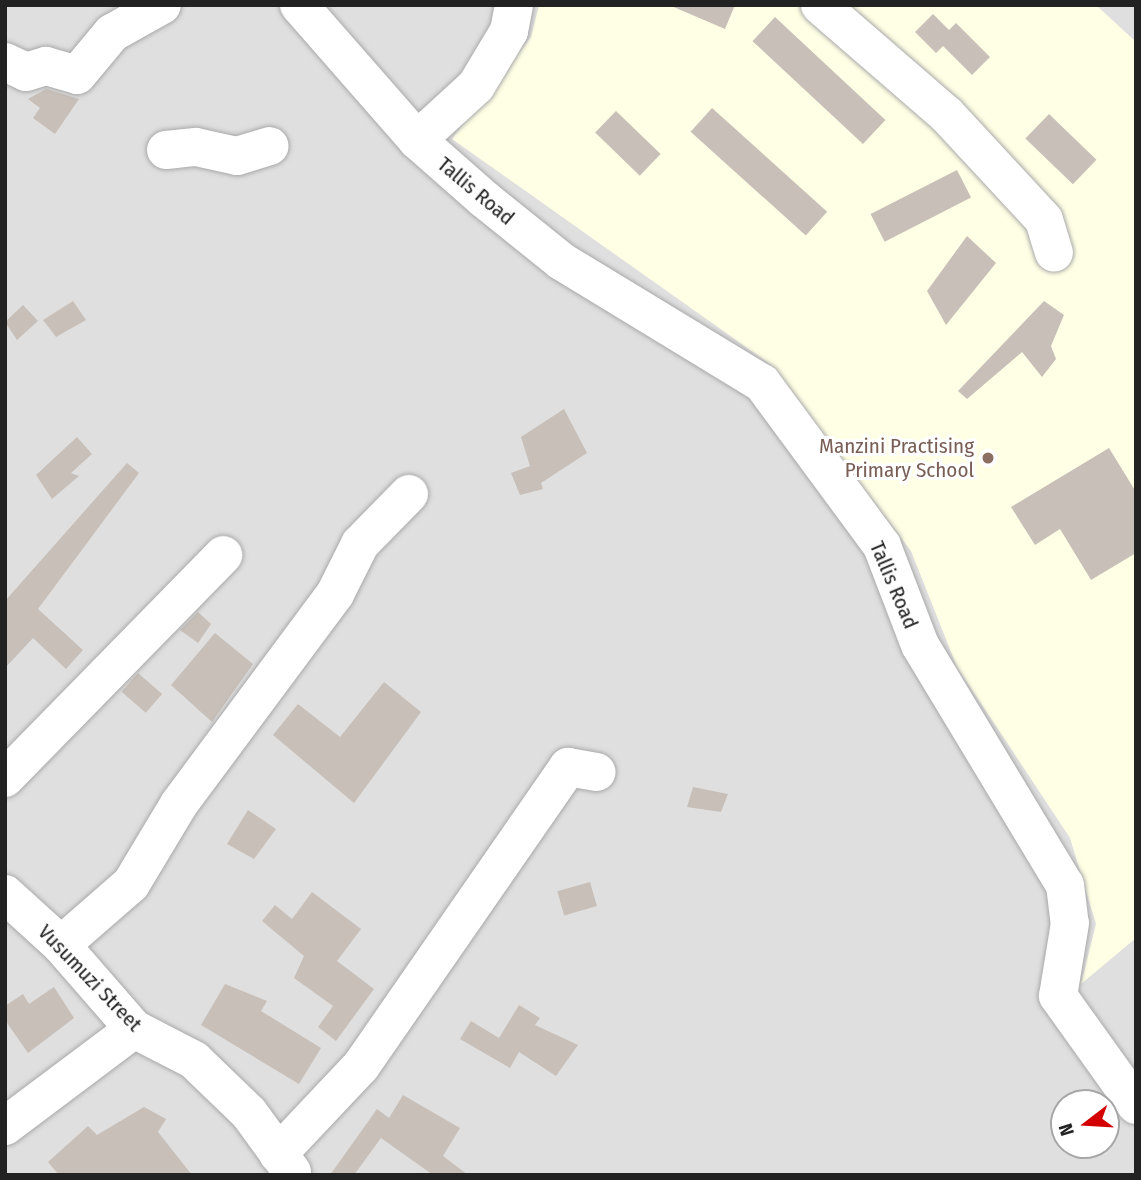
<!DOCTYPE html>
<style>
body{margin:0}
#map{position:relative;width:1141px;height:1180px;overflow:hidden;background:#f2efe9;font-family:"Fira Sans Condensed",sans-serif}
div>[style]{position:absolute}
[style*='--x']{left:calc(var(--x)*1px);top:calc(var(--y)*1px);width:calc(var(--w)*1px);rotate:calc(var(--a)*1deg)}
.residential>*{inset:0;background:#e0dfdf}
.education>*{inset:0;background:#ffffe5}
.building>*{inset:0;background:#c7bfb8;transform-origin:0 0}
.roads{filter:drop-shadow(0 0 2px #a9a9a9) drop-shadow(0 0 2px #a9a9a9)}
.minor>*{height:38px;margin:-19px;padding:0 19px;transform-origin:19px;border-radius:19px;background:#fff}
.dots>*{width:19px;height:19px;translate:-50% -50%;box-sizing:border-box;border:4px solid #fff;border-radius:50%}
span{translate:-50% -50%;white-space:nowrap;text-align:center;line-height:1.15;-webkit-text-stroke:6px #fff;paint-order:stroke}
.street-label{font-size:21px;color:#222}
.education-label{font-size:21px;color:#785e54}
.right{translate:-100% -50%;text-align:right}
.frame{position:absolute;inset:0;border:7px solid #222;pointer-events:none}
.north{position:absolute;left:1050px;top:1089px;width:70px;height:70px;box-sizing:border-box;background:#fff;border:2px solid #a7a7a7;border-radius:50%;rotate:253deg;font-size:19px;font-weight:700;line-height:28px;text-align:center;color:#222}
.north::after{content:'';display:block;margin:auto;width:24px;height:32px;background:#d40000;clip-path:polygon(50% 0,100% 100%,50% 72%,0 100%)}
</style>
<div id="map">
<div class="residential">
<i style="clip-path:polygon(evenodd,5px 5px,1136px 5px,1136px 1175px,5px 1175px,5px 5px,1064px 1103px,1106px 1103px,1106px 1145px,1064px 1145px,1064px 1103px)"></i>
</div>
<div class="education">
<i style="clip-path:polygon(539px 5px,1096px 5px,1136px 42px,1136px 938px,1081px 984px,1096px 924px,1070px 838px,957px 667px,911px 551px,770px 364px,452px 139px,531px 37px)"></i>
</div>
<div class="building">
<i style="clip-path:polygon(669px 5px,735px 5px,725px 29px)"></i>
<i style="clip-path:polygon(933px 14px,949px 30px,956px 23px,990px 57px,972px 75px,943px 46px,936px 53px,915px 32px)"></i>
<i style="left:775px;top:17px;width:151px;height:33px;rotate:43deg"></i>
<i style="clip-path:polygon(46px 89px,79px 99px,55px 134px,33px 118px,40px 108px,28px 99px)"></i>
<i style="left:712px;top:108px;width:155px;height:32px;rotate:42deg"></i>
<i style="left:616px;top:111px;width:62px;height:30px;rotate:44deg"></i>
<i style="left:1049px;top:114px;width:66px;height:34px;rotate:44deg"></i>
<i style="left:957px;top:170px;width:31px;height:97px;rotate:63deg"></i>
<i style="clip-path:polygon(967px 236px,996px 263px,946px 325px,927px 291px)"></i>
<i style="clip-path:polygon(73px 301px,86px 320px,56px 337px,43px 320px)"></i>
<i style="clip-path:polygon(1044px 301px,1064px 315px,1051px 346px,1056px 359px,1042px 377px,1022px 352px,967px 399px,958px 391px)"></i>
<i style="clip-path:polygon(23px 305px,38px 321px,17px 340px,5px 322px)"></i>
<i style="clip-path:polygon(564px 409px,587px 453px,541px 483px,543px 489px,520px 495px,511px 473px,530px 466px,521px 437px)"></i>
<i style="clip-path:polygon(77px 437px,92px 454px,71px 473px,79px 476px,52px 499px,36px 475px)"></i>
<i style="clip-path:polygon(1109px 448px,1136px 492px,1136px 553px,1091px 580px,1060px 529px,1035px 545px,1011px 507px)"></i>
<i style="clip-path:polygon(127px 463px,139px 473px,38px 609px,83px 650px,66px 669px,33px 638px,5px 668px,5px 601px)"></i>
<i style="clip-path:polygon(198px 612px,211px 624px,198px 643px,180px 630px)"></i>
<i style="clip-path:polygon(215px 633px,253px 664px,212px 722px,171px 685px)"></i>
<i style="left:138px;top:673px;width:32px;height:25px;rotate:41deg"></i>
<i style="clip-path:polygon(384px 682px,421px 712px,354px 803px,273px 735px,298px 704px,340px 737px)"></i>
<i style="clip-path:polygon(693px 787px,728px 794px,721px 812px,687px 807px)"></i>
<i style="clip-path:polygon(248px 810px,276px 829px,254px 859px,227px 844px)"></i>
<i style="left:590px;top:882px;width:25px;height:34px;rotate:74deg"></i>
<i style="clip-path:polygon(312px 892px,361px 929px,337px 961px,374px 989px,336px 1041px,318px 1027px,333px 1006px,294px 978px,304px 956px,262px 921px,275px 905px,292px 919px)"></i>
<i style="clip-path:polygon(225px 984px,267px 1001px,261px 1011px,321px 1048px,299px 1084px,201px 1025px)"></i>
<i style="clip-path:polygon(54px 987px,74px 1018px,28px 1053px,5px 1020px,5px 1006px,23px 994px,29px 1004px)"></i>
<i style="clip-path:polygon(519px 1005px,540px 1018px,535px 1025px,578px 1045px,556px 1076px,519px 1052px,510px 1068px,460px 1039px,471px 1021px,499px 1038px)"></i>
<i style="clip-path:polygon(403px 1095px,460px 1128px,443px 1156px,468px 1175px,433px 1175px,381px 1138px,354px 1175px,330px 1175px,377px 1109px,389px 1118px)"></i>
<i style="clip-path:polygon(144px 1107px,166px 1119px,158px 1132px,192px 1175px,59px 1175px,48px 1162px,88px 1126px,97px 1135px)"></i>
</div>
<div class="roads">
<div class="minor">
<i style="--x:299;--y:5;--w:179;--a:48.8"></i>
<i style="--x:417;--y:140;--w:89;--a:41.4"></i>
<i style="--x:484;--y:199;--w:99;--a:38.8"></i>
<i style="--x:561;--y:261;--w:235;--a:31.3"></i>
<i style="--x:762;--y:383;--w:202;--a:53.6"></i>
<i style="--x:882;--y:546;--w:106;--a:69"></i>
<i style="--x:920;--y:645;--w:280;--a:58.9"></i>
<i style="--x:1065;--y:885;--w:38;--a:83"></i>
<i style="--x:1070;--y:923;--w:74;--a:99.3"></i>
<i style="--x:1058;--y:996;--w:134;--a:54.4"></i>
<i style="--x:820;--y:5;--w:167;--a:40.9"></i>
<i style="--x:946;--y:114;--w:144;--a:47.2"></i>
<i style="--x:1044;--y:220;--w:34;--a:73"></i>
<i style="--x:5;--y:62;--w:23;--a:25"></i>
<i style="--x:26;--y:72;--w:21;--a:-17"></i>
<i style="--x:46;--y:66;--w:32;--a:16"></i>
<i style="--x:77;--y:75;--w:55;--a:-50.2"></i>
<i style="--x:112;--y:33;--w:57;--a:-29.2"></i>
<i style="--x:417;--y:140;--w:80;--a:-42.5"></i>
<i style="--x:476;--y:86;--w:64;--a:-59"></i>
<i style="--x:509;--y:31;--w:26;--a:-79"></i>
<i style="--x:166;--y:150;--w:30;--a:-6"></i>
<i style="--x:196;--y:147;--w:42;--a:12.4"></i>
<i style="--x:237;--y:156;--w:34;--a:-17"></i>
<i style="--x:5;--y:778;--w:312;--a:-45.6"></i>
<i style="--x:5;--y:894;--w:76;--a:42.3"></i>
<i style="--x:61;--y:945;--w:111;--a:49"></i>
<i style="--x:134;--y:1029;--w:68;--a:27.3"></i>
<i style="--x:194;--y:1060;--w:76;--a:43.9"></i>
<i style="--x:249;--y:1113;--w:73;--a:53.9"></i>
<i style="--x:61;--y:945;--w:93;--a:-41.1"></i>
<i style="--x:131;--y:884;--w:93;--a:-59"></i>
<i style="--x:179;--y:804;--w:262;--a:-53.4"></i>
<i style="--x:335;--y:594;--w:56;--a:-63.4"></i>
<i style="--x:360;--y:544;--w:70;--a:-45.6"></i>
<i style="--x:5;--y:1126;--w:161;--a:-36.9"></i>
<i style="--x:278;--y:1154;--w:121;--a:-46.7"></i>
<i style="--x:361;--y:1066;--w:364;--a:-55.3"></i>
<i style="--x:568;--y:767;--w:29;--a:10"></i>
</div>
</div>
<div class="dots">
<i style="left:988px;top:458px;background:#8d6e63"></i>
</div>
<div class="street-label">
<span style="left:476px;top:191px;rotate:40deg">Tallis Road</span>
<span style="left:894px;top:585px;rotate:67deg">Tallis Road</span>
<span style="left:90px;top:978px;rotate:46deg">Vusumuzi Street</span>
</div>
<div class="education-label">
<span class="right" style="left:974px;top:458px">Manzini Practising<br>Primary School</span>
</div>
<div class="frame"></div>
<div class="north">N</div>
</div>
